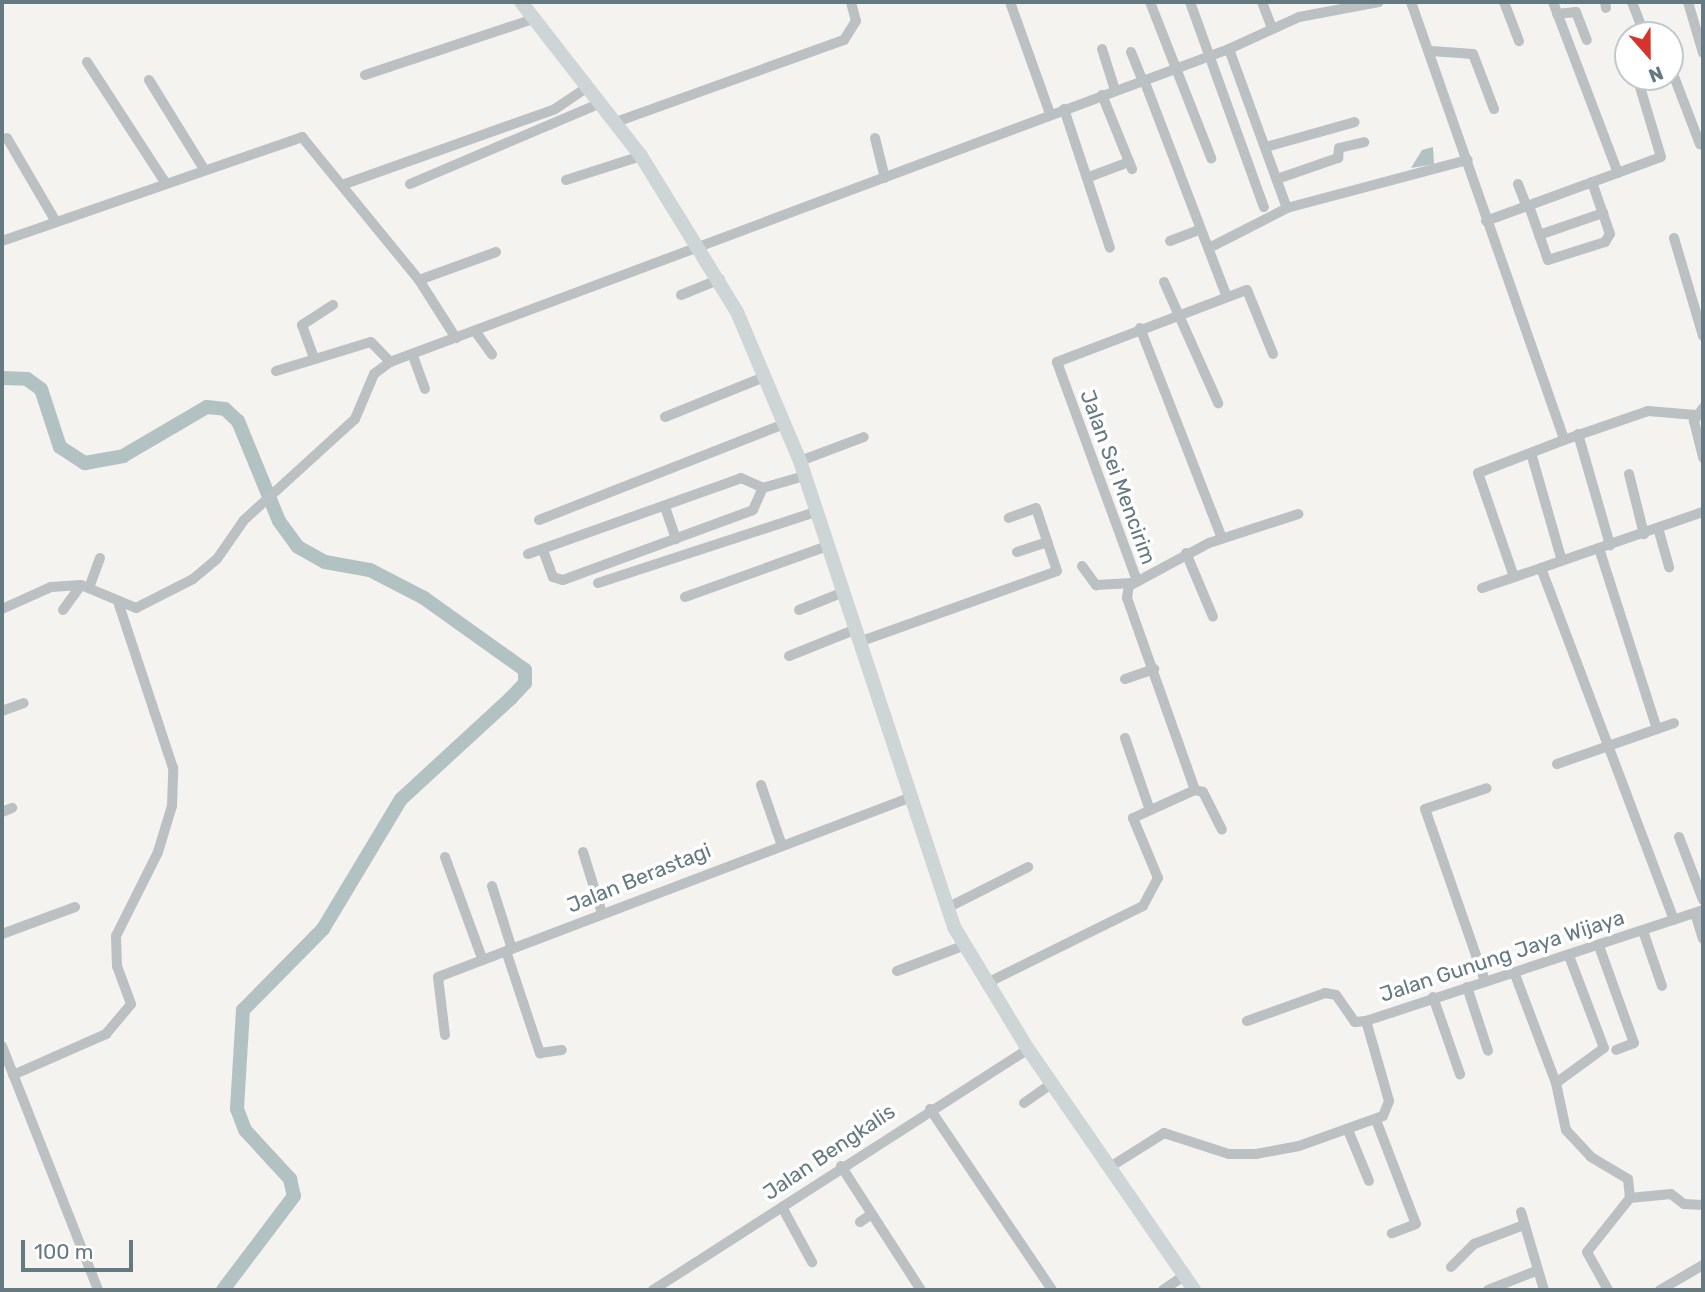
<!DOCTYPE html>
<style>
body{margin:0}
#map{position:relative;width:1705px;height:1292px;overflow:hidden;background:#f4f3f0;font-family:Rubik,sans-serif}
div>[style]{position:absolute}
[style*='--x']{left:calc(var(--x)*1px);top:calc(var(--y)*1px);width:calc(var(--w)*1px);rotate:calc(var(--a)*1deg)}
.water>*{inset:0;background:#b2c2c3}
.river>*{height:14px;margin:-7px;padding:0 7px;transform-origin:7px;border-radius:7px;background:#b2c2c3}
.minor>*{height:10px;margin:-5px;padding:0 5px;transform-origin:5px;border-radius:5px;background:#bbc0c2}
.major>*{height:14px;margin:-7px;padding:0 7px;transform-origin:7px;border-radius:7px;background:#ced5d7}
span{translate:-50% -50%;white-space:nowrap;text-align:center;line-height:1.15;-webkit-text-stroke:7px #fff;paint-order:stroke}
.street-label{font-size:21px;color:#657980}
.frame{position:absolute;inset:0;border:4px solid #657980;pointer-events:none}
.north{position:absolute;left:1614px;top:21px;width:70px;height:70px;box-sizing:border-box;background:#fff;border:2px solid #c1c9cc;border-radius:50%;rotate:159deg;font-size:19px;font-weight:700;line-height:28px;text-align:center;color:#657980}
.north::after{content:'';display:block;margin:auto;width:24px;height:32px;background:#d8322c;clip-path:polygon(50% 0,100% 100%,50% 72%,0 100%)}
.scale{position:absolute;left:21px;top:1240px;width:112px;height:32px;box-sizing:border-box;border:4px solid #657980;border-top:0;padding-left:9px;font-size:21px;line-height:24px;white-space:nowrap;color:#657980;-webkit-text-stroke:5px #fff;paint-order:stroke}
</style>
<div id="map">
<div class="water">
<i style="clip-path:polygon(1433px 147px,1434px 164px,1411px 168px,1422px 150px)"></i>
</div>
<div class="river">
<i style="--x:2;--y:378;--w:25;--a:2"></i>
<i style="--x:27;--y:379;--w:17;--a:36"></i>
<i style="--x:41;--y:389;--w:61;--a:71.9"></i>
<i style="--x:60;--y:447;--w:30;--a:33"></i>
<i style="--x:85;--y:463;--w:39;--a:-10"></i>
<i style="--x:123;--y:456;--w:97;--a:-30.3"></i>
<i style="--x:207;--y:407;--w:18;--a:6"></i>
<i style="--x:225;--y:409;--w:18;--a:43"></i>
<i style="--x:238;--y:421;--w:108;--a:67.7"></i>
<i style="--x:279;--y:521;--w:32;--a:54"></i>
<i style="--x:298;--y:547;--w:31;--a:29"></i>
<i style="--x:325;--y:562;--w:46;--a:10.1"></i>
<i style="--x:370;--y:570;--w:61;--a:27.4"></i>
<i style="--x:424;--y:598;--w:124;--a:35.5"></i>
<i style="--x:525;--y:670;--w:13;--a:90"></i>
<i style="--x:525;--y:683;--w:21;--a:133"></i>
<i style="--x:511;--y:698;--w:149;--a:137.4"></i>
<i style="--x:401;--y:799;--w:152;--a:121"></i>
<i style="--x:323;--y:929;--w:114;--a:134.6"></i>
<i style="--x:243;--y:1010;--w:99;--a:93.5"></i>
<i style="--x:237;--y:1109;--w:22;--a:69"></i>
<i style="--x:245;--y:1130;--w:67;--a:47.4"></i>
<i style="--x:290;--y:1179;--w:17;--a:77"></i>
<i style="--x:294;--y:1196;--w:118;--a:127.1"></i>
</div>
<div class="minor">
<i style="--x:1010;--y:2;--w:119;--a:70.3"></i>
<i style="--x:1150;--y:2;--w:168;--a:68.6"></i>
<i style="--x:1190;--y:2;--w:218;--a:70.2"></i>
<i style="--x:1262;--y:2;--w:28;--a:69"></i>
<i style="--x:1411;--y:2;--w:464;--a:70.7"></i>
<i style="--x:1564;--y:440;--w:92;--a:159"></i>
<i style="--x:1478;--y:473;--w:110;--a:70.9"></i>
<i style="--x:1504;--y:2;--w:42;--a:69"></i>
<i style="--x:1553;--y:2;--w:183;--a:69.2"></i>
<i style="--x:1605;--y:2;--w:6;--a:81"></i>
<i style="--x:1632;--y:2;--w:31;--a:69"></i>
<i style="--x:1688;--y:2;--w:53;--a:73.6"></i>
<i style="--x:1557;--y:14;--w:19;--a:-6"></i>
<i style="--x:1576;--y:12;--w:30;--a:69"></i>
<i style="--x:1670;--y:46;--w:2;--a:0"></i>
<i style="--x:1102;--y:49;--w:43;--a:72.4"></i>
<i style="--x:1229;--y:49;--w:169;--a:70"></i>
<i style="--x:1431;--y:51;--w:42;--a:4.1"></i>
<i style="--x:1473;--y:54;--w:59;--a:69.1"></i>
<i style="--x:1131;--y:52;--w:31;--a:68"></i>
<i style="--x:87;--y:62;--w:143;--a:57"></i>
<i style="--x:1670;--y:66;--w:84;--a:69"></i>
<i style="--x:365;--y:75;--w:177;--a:-18.4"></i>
<i style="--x:149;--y:80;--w:105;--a:58.3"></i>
<i style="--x:1144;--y:80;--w:230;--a:69.1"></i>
<i style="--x:1102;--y:95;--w:80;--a:67.9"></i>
<i style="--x:1064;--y:109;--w:146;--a:71.7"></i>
<i style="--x:616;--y:122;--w:242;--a:-19.8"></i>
<i style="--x:844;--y:40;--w:22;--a:-58"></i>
<i style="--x:856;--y:21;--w:20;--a:-105"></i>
<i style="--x:7;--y:138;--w:95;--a:59.7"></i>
<i style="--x:875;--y:138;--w:41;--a:76"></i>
<i style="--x:1266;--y:147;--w:92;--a:-15.7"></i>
<i style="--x:1089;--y:177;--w:43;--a:-20.6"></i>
<i style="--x:1277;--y:179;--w:65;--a:-19"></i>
<i style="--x:1338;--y:158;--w:10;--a:-84"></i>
<i style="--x:1339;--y:148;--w:26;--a:-13"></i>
<i style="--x:566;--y:180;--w:79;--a:-17.7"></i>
<i style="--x:410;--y:184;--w:207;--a:-23"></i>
<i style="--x:1518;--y:184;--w:25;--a:69"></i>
<i style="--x:342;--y:185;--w:226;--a:-19.6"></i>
<i style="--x:555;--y:109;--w:37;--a:-34"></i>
<i style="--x:1529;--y:206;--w:57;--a:70.6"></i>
<i style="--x:1548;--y:260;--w:60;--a:-17.5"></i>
<i style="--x:1605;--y:242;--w:9;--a:-58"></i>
<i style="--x:1610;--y:234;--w:55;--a:-109.1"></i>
<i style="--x:1486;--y:221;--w:186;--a:-20.1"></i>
<i style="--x:1661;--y:157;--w:84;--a:-106.7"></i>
<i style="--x:1539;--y:235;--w:68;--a:-19"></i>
<i style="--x:1674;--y:238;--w:102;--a:73.5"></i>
<i style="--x:2;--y:241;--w:318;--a:-19.1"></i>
<i style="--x:302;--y:137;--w:185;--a:50.7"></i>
<i style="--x:419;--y:280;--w:69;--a:57.5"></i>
<i style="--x:1170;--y:241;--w:33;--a:-21"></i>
<i style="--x:1209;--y:248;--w:88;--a:-27.1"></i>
<i style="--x:1287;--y:208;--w:187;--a:-14.9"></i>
<i style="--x:419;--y:280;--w:82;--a:-20"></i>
<i style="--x:1164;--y:282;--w:133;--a:65.9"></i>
<i style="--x:681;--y:295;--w:42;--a:-22.3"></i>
<i style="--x:1140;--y:328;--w:225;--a:68.7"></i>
<i style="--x:475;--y:331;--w:29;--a:54"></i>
<i style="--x:413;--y:356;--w:35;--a:70"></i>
<i style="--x:314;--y:358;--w:35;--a:-110"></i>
<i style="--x:302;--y:325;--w:37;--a:-33"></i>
<i style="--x:276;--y:371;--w:99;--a:-17"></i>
<i style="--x:371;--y:342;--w:28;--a:46"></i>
<i style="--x:1703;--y:408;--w:16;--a:125"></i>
<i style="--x:1694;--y:421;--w:38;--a:76"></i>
<i style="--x:665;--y:417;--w:107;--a:-22"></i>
<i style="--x:1578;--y:434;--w:116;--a:73.9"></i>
<i style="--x:1564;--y:440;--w:89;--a:-19"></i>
<i style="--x:1648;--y:411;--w:48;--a:4.8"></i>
<i style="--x:1531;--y:453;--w:112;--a:74"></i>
<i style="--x:800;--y:461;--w:68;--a:-20.6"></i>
<i style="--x:1629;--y:474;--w:62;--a:76"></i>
<i style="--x:665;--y:507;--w:34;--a:71"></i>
<i style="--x:539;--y:520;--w:263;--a:-21.4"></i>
<i style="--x:1658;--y:528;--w:41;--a:74.2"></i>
<i style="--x:543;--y:550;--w:29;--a:70"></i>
<i style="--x:553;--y:577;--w:10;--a:17"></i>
<i style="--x:563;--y:580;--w:202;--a:-20.2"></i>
<i style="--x:753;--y:510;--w:24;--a:-66"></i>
<i style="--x:1017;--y:552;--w:32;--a:-18"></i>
<i style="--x:1186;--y:553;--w:69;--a:67.1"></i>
<i style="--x:528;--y:554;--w:226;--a:-19.6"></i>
<i style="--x:741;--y:478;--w:24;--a:24"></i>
<i style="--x:763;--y:488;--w:43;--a:-16.3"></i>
<i style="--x:1082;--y:566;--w:24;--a:54"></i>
<i style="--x:1096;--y:585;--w:36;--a:-3"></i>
<i style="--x:1541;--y:568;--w:171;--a:-19.1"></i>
<i style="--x:1136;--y:578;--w:230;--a:-110.1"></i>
<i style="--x:1057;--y:362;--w:203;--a:-20.8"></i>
<i style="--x:1247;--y:290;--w:69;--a:67.9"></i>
<i style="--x:598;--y:583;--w:228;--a:-18.1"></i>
<i style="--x:89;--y:588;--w:32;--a:-70"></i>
<i style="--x:1482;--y:588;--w:62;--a:-18.7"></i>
<i style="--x:1541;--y:568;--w:376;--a:69.3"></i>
<i style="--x:685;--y:597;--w:149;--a:-19.7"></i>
<i style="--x:2;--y:609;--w:54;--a:-24.2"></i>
<i style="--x:51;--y:587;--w:30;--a:-4"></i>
<i style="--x:81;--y:585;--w:60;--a:22.7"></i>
<i style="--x:136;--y:608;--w:64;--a:-27"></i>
<i style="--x:193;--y:579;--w:31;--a:-40"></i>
<i style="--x:217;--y:559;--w:47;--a:-55.3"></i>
<i style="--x:244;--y:520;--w:150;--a:-42.3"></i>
<i style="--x:355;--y:419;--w:49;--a:-67.1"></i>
<i style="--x:374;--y:374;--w:20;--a:-37"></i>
<i style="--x:390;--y:362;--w:895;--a:-20.46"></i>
<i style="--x:1229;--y:49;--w:77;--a:-24.6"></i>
<i style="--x:1299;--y:17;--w:81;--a:-10.6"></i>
<i style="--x:63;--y:610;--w:31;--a:-54"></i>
<i style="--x:799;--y:610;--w:45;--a:-22"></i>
<i style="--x:859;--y:642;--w:210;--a:-19.7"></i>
<i style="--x:1057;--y:571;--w:66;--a:-108.4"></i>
<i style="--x:1036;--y:508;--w:29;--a:160"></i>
<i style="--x:789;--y:656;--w:70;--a:-21.8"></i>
<i style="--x:1125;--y:679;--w:31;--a:-19"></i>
<i style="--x:2;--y:711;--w:23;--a:-20"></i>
<i style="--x:1657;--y:729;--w:18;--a:-19"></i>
<i style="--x:1125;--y:738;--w:76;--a:70.9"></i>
<i style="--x:1557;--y:764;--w:106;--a:-19.3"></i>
<i style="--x:1657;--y:729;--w:190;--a:-107.8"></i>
<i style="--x:761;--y:785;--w:61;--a:71"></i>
<i style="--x:1195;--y:790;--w:204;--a:-109.5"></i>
<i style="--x:1127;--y:598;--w:12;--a:-81"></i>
<i style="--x:1129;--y:586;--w:91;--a:-28.3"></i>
<i style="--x:1209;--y:543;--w:94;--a:-18"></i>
<i style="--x:1195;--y:790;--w:8;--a:14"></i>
<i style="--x:1203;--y:792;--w:42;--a:63.4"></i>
<i style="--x:2;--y:812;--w:11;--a:-22"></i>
<i style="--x:1679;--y:837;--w:67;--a:69.1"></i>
<i style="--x:583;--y:852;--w:64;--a:72.7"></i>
<i style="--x:445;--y:857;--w:108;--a:69.9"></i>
<i style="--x:492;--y:886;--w:66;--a:72.4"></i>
<i style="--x:947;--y:908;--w:91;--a:-26.8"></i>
<i style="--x:1695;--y:913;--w:27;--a:73"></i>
<i style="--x:1643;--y:931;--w:58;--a:70.9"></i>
<i style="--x:2;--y:934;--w:78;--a:-20.3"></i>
<i style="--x:1599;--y:946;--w:103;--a:70.2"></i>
<i style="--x:1634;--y:1043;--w:19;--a:159"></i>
<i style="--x:506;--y:951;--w:108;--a:71.6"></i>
<i style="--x:540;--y:1053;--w:22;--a:-8"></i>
<i style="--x:897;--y:971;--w:73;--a:-20.9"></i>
<i style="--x:1514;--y:972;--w:119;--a:69.3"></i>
<i style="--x:1556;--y:1083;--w:48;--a:78"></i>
<i style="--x:1566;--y:1130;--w:37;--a:47"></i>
<i style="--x:1591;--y:1157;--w:43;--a:30.7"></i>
<i style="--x:1628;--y:1179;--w:19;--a:84"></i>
<i style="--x:1485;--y:981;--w:182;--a:-109.2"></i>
<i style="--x:1425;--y:809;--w:65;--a:-18.7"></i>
<i style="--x:987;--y:983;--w:174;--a:-26.3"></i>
<i style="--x:1143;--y:906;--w:32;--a:-62"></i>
<i style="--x:1158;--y:878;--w:65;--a:-112.6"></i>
<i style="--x:1133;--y:818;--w:68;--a:-24.3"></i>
<i style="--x:1467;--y:987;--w:67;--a:71.8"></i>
<i style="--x:1433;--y:997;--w:82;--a:70.7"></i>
<i style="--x:1247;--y:1021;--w:83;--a:-19.7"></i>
<i style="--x:1325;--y:993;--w:11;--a:10"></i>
<i style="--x:1336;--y:995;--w:33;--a:55"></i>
<i style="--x:1355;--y:1022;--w:11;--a:-5"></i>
<i style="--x:1366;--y:1021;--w:355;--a:-18.2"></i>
<i style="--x:445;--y:1035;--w:58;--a:-96.9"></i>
<i style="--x:438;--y:977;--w:504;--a:-20.81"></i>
<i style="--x:2;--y:1046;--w:262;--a:68.5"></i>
<i style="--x:13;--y:1075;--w:102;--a:-23.8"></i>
<i style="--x:106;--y:1034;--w:39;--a:-50"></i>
<i style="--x:131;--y:1004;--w:40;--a:-110.2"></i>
<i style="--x:117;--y:966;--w:30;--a:-92"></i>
<i style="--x:116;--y:936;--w:94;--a:-63.4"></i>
<i style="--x:158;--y:852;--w:48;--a:-73.1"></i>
<i style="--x:172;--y:806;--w:38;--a:-88"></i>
<i style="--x:173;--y:768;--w:172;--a:-108.3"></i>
<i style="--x:1556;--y:1083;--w:59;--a:-36.1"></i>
<i style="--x:1604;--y:1048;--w:98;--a:-110.8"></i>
<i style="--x:1024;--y:1103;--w:35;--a:-35"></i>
<i style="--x:930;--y:1109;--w:218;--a:56"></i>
<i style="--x:1376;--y:1120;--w:111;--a:69"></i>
<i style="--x:1416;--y:1224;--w:26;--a:159"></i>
<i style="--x:1348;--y:1130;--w:55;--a:67.6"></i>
<i style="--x:841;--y:1166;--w:148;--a:57.2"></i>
<i style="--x:1110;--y:1167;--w:64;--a:-32.2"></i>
<i style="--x:1164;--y:1133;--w:68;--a:17.9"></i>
<i style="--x:1229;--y:1154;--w:27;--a:0"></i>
<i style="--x:1256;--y:1154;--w:44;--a:-10.5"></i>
<i style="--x:1299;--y:1146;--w:89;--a:-19.7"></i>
<i style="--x:1383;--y:1116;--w:16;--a:-68"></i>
<i style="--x:1389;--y:1101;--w:83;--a:-106"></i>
<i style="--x:1630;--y:1198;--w:41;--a:-5.6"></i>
<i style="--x:1671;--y:1194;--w:16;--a:38"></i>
<i style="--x:1684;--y:1204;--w:19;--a:3"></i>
<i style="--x:782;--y:1207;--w:63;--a:61.4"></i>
<i style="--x:1521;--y:1212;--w:81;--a:73.6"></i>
<i style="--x:860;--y:1222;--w:14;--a:-34"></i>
<i style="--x:1451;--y:1267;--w:33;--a:-45"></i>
<i style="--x:1474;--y:1244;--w:53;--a:-20.8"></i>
<i style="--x:653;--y:1290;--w:446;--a:-32.7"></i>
<i style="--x:1163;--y:1290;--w:25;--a:-34"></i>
<i style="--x:1488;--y:1290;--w:52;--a:-21.6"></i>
<i style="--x:1608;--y:1290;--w:43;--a:-118.9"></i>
<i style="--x:1587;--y:1252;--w:69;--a:-51.5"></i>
<i style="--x:1660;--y:1290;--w:50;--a:-30.2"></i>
</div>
<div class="major">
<i style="--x:521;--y:2;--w:195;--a:52.1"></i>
<i style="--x:641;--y:156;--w:183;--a:58.4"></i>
<i style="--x:737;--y:312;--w:162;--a:67.1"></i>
<i style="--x:800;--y:461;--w:491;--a:71.7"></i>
<i style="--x:954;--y:927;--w:143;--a:58.8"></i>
<i style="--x:1028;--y:1049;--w:293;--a:55.4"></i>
</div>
<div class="street-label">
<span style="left:1118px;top:477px;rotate:70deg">Jalan Sei Mencirim</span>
<span style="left:639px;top:878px;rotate:-22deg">Jalan Berastagi</span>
<span style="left:1502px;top:956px;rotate:-18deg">Jalan Gunung Jaya Wijaya</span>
<span style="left:829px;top:1152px;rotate:-34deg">Jalan Bengkalis</span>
</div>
<div class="frame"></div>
<div class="north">N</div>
<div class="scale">100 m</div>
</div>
